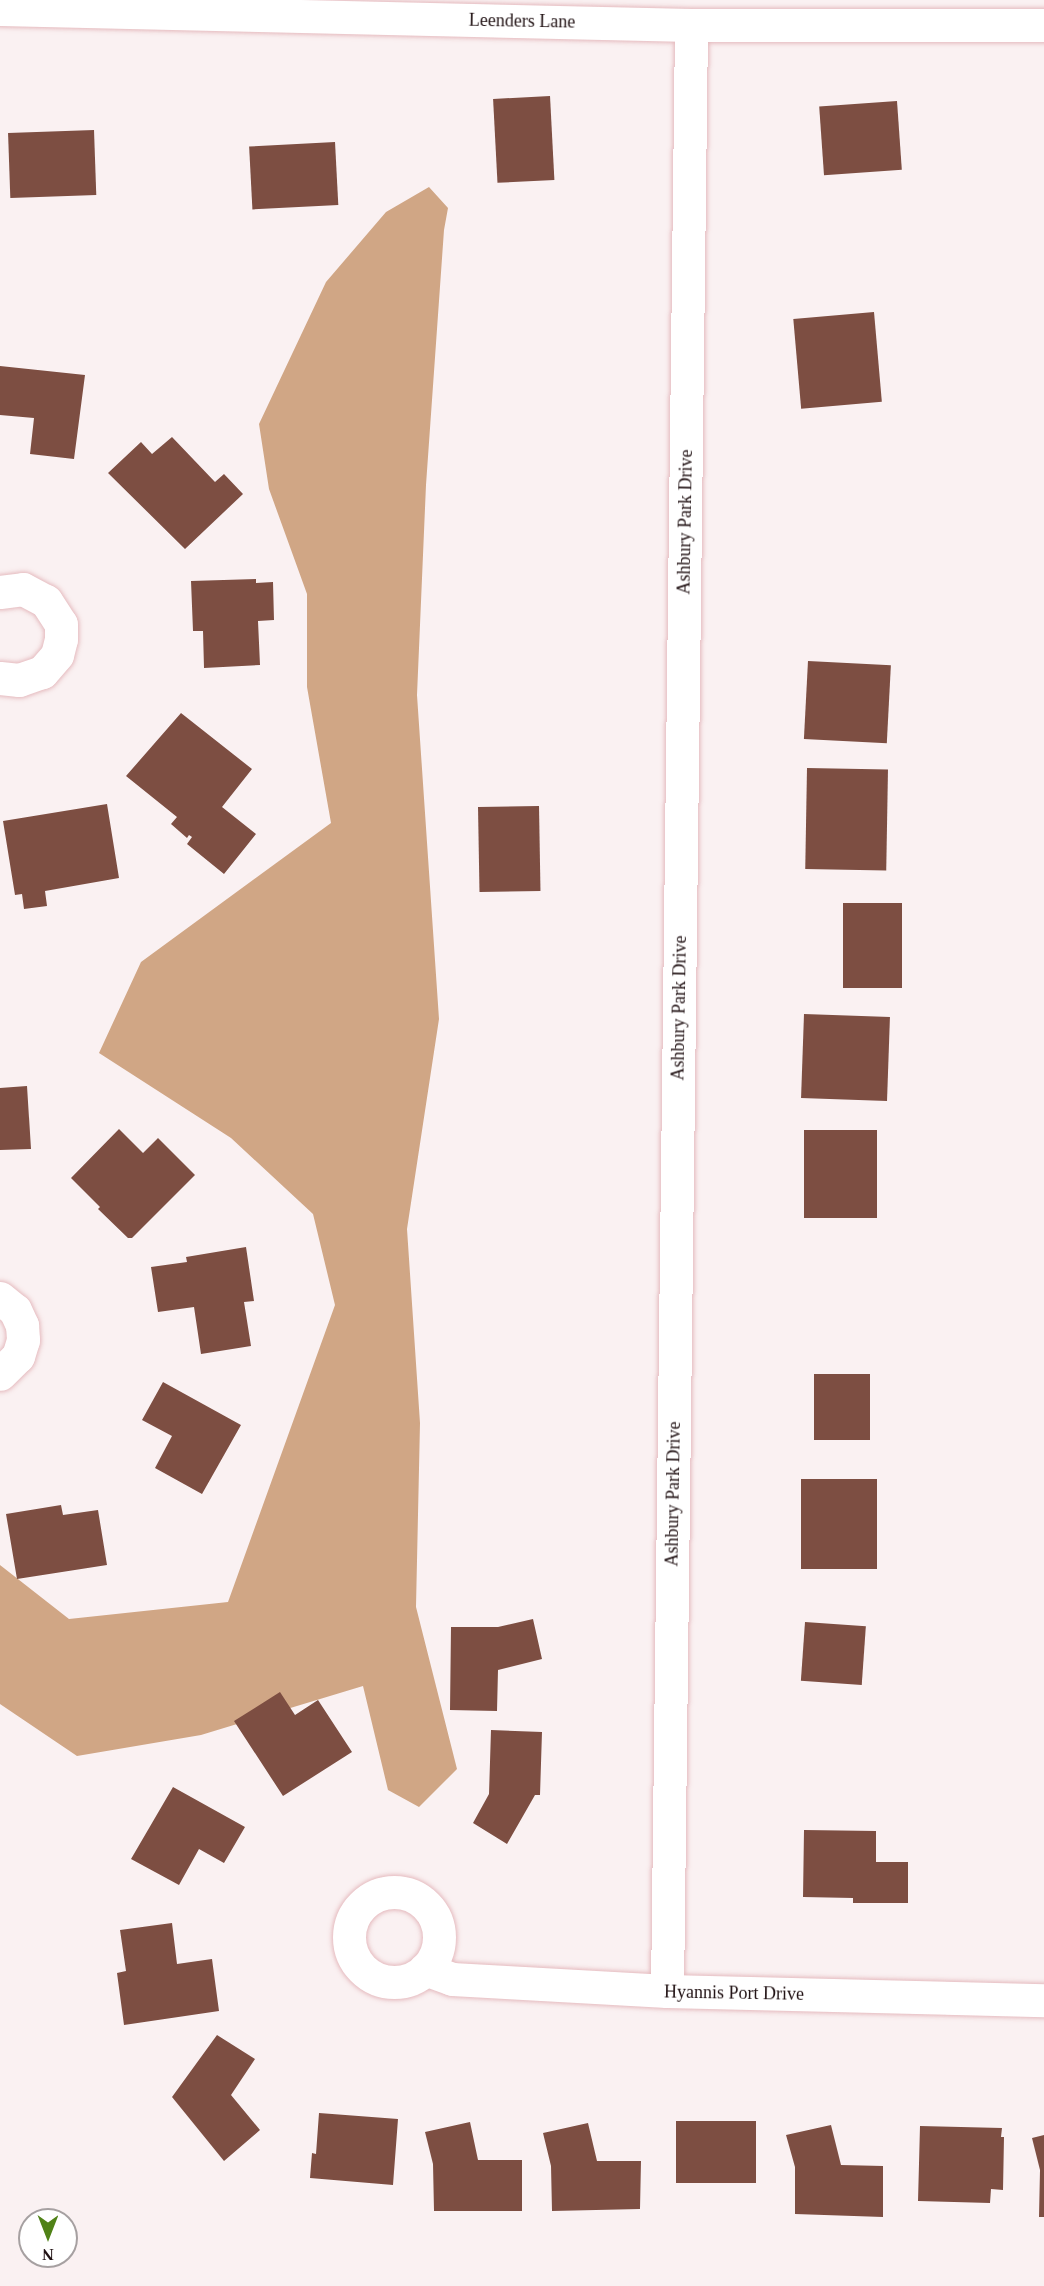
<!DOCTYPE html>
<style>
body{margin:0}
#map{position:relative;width:1044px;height:2286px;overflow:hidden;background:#faf1f2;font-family:Georgia,serif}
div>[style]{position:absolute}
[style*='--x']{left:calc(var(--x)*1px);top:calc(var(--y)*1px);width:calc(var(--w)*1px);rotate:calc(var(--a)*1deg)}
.forest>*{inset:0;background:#d0a685}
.building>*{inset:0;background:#7d4e42;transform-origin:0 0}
.roads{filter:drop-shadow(0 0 2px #e5bbbf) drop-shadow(0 0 2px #e5bbbf)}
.minor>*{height:33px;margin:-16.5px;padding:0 16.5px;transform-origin:16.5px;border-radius:16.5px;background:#fff}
.minor>.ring{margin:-16.5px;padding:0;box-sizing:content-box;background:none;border:33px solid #fff;border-radius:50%}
span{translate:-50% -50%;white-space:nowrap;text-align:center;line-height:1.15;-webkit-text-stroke:6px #fff;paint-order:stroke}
.street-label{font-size:18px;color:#201113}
.north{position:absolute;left:18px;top:2208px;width:60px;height:60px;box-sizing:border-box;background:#fff;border:2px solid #a6a0a1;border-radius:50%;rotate:180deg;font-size:16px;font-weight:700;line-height:24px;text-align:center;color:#201113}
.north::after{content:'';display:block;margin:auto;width:21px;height:27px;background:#508217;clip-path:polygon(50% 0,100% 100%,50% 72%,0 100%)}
</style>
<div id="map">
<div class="forest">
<i style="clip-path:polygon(429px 187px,448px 208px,444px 230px,426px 485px,417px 695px,439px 1019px,407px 1229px,420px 1423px,416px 1607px,457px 1769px,419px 1807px,388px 1790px,363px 1686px,201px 1735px,77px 1756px,0 1704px,0 1565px,69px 1619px,228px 1602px,335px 1305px,313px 1214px,231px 1138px,99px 1053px,141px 962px,331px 823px,307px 687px,307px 594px,269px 489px,259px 424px,326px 282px,386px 212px)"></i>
</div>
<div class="building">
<i style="left:550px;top:96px;width:84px;height:57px;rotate:87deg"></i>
<i style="left:897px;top:101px;width:69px;height:78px;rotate:86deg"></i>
<i style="left:94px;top:130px;width:65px;height:86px;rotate:88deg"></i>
<i style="left:335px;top:142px;width:63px;height:86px;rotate:87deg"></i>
<i style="left:874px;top:312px;width:90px;height:81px;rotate:85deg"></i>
<i style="clip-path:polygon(0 366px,85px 375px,74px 459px,30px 454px,34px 418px,0 415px)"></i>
<i style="clip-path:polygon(172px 437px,215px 482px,224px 474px,243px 494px,185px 549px,108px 473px,141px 442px,152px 454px)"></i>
<i style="clip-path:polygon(256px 579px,256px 583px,273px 582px,274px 620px,258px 621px,260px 665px,204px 668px,203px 631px,193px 631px,191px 581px)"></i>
<i style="left:808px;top:661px;width:83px;height:78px;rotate:3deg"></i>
<i style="clip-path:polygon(181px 713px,252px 769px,222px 807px,256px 834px,224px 874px,187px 844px,192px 837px,189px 835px,187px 838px,171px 824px,177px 817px,126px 776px)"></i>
<i style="left:807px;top:768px;width:81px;height:101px;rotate:1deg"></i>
<i style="clip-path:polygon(107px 804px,119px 878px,45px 891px,47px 906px,24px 909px,22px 894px,15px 895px,3px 821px)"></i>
<i style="left:539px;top:806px;width:85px;height:61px;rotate:89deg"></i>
<i style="left:843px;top:903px;width:59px;height:85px"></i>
<i style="left:804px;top:1014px;width:86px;height:84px;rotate:2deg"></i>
<i style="clip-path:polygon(27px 1086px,31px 1149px,0 1150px,0 1088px)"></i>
<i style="clip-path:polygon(119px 1129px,143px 1153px,158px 1138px,195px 1175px,132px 1238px,128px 1238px,98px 1209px,100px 1207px,71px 1178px)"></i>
<i style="left:804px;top:1130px;width:73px;height:88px"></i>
<i style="clip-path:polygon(246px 1247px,254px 1301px,244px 1302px,251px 1346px,201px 1354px,194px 1307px,158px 1312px,151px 1267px,187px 1262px,186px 1257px)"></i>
<i style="left:814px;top:1374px;width:56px;height:66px"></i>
<i style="clip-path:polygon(163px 1382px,241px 1425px,202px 1494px,155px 1468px,172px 1436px,142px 1420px)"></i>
<i style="left:801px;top:1479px;width:76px;height:90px"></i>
<i style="clip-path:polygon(61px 1505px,63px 1515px,98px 1510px,107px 1565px,17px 1579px,6px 1514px)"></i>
<i style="clip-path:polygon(533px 1619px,542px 1659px,498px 1670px,497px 1711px,450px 1710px,451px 1627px,498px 1627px)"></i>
<i style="left:805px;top:1622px;width:61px;height:59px;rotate:4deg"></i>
<i style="clip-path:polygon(280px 1692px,295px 1715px,318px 1700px,352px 1752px,283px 1796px,234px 1721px)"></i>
<i style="clip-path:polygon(491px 1730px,542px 1732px,540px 1795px,535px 1795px,507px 1844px,473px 1823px,489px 1794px)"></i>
<i style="clip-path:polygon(173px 1787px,245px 1827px,224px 1863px,199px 1849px,179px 1885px,131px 1859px)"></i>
<i style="clip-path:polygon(804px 1830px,876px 1831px,876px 1862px,908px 1862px,908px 1903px,853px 1903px,853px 1898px,803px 1897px)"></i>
<i style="clip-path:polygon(172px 1923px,177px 1964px,212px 1959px,219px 2011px,124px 2025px,117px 1973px,126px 1971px,120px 1930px)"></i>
<i style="clip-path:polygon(217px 2035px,255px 2059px,231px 2095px,260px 2130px,224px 2161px,172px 2097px)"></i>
<i style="clip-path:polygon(319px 2113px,398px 2119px,393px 2185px,310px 2178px,312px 2153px,316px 2154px)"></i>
<i style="left:676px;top:2121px;width:80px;height:62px"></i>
<i style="clip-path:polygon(470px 2122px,478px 2160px,522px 2160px,522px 2211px,434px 2211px,433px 2164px,425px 2132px)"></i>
<i style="clip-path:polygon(588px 2123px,597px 2161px,641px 2161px,640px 2209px,552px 2211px,551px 2166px,543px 2133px)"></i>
<i style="clip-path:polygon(831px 2125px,841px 2165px,883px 2166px,883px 2217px,795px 2214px,795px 2167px,786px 2135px)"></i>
<i style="clip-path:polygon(920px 2126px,1002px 2128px,1001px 2137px,1004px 2137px,1003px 2190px,991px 2189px,990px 2203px,918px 2201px)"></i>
<i style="clip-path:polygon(1044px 2135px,1044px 2217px,1039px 2217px,1040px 2170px,1032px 2138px)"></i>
</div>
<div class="roads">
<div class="minor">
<i style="--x:0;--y:9;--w:691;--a:1.33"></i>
<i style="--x:691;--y:25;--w:353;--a:0"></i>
<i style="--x:0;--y:592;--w:23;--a:-7"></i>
<i style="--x:23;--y:589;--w:26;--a:28"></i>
<i style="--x:46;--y:601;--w:27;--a:57"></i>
<i style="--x:61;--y:624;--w:15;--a:90"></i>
<i style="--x:61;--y:639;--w:16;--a:104"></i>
<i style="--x:57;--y:655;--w:23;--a:131"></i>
<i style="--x:42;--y:672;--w:24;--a:161"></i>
<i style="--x:19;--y:680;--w:19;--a:-174"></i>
<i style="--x:0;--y:1298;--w:19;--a:39"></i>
<i style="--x:15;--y:1310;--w:17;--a:65"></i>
<i style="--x:22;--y:1325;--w:15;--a:86"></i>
<i style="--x:23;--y:1340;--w:17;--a:107"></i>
<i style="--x:18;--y:1356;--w:25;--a:135"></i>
<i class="ring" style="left:349px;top:1892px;width:57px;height:57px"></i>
<i style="--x:425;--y:1969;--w:29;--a:20"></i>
<i style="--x:452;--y:1979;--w:215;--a:3.2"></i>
<i style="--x:667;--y:1991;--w:377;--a:1.4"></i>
<i style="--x:667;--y:1991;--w:1966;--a:-89.3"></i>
</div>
</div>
<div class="street-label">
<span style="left:522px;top:21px;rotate:1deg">Leenders Lane</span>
<span style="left:685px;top:522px;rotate:-89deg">Ashbury Park Drive</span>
<span style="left:679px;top:1008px;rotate:-89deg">Ashbury Park Drive</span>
<span style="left:673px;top:1494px;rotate:-89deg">Ashbury Park Drive</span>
<span style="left:734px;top:1993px;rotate:1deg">Hyannis Port Drive</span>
</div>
<div class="north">N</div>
</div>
